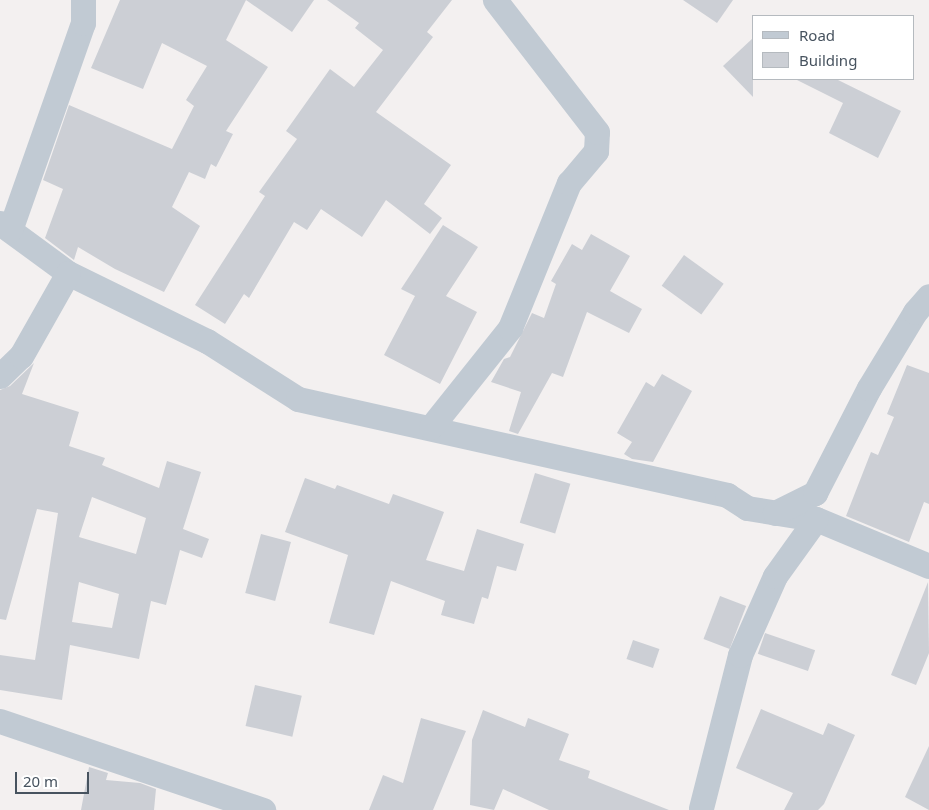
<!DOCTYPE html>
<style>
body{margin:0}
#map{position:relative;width:929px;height:810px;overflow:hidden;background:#f3f0f0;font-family:"Noto Sans",sans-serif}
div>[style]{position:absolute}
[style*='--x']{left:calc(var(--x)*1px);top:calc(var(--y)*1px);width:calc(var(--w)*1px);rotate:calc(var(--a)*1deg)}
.building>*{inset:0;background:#cccfd5;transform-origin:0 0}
.street>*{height:25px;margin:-12.5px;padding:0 12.5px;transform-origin:12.5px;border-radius:12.5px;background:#c1cad3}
span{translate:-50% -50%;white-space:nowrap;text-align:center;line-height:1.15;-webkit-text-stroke:4.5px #fff;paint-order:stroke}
.legend{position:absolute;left:752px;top:15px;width:162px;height:65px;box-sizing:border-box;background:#fff;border:1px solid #b5babf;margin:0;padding:6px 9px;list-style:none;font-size:15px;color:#47535f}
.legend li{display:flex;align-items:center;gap:10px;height:25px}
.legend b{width:25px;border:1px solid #b5babf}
.scale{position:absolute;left:15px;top:772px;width:74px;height:22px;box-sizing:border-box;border:2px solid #47535f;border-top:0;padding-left:6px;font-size:15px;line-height:18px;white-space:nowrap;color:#47535f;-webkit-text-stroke:4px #fff;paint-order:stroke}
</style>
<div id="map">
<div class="building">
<i style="clip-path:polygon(120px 0,246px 0,226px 40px,268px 67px,226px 131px,233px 134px,216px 167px,211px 164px,205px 179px,189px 172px,172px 207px,200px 226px,164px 292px,115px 269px,78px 247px,74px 260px,45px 238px,63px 189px,43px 180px,69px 105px,172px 149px,194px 106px,186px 100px,207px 66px,162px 43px,143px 89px,91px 68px)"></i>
<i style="clip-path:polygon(246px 0,314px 0,292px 32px)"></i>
<i style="clip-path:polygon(327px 0,452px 0,427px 32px,433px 37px,376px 112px,451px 165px,424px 204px,442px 218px,430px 234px,386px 200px,362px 237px,321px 209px,307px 230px,294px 222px,249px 298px,244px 294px,225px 324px,195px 305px,265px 196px,259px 192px,297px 139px,286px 131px,330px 69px,354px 87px,383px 50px,355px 28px,359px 23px)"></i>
<i style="clip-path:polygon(683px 0,733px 0,717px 23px)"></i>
<i style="clip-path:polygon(753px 38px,753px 97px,723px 66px)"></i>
<i style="clip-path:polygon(795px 79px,836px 79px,901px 111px,878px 158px,829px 133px,843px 103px)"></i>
<i style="clip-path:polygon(443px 225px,478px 247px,446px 296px,477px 312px,440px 384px,384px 355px,415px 296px,401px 289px)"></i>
<i style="clip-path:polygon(591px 234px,630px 256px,610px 291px,642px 309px,629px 333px,587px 312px,563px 377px,552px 373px,518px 434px,509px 431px,521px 392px,491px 382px,504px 359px,510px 357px,532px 313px,544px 318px,556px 284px,551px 281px,572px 244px,582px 250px)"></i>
<i style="left:684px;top:255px;width:49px;height:38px;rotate:36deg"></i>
<i style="clip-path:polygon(evenodd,34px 363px,22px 394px,79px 412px,69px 446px,105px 458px,102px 465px,159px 488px,167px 461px,201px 472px,183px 529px,209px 539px,202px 558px,180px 550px,166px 605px,151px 601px,139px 659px,70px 645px,62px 700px,0 690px,0 655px,35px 660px,58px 513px,37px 509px,6px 620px,0 619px,0 390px,10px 386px,34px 363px,92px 497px,146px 518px,136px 554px,79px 537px,92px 497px,34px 363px,79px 582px,119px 594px,112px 628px,72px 622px,79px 582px)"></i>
<i style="clip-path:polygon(907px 365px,929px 373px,929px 504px,924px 502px,909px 542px,846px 516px,871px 452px,878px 455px,894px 417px,887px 414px)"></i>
<i style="clip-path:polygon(662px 374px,692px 391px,653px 462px,632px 459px,624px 454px,632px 442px,617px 433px,646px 382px,654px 387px)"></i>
<i style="left:535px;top:473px;width:37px;height:52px;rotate:17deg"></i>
<i style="clip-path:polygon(305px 478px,335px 489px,337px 485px,389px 504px,393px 494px,444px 512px,426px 560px,464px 571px,477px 529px,524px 544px,516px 571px,497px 566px,488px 599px,482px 597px,474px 624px,441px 615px,445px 601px,391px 581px,374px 635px,329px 623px,348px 555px,285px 532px)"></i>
<i style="left:261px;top:534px;width:31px;height:61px;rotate:15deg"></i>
<i style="clip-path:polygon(928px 582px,929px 653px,916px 685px,891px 675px)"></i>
<i style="left:720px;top:596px;width:28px;height:46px;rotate:21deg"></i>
<i style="left:765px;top:633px;width:53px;height:22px;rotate:19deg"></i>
<i style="left:633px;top:640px;width:28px;height:20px;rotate:19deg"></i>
<i style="left:255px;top:685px;width:48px;height:42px;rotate:13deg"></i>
<i style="clip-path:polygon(761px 709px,823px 735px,828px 723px,855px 735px,824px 804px,818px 810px,784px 810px,793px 793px,736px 768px)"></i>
<i style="clip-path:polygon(483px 710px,525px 727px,528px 718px,569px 734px,559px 760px,590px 771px,588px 778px,669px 810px,549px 810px,503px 789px,494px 810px,470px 805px,472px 740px)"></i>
<i style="clip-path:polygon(421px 718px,466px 731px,433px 810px,369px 810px,383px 775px,403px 783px)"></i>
<i style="clip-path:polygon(929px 746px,929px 810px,905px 797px)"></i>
<i style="clip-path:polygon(89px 767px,108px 773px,106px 780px,140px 783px,156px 789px,154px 810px,81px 810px)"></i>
</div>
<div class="street">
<i style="--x:0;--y:223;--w:84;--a:36.3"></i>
<i style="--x:68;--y:273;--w:155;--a:26.1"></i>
<i style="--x:207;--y:341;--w:108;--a:32.5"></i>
<i style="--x:298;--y:399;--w:440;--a:12.6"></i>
<i style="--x:727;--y:495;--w:24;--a:33"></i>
<i style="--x:747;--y:508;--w:70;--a:9.1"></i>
<i style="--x:816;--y:519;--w:122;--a:22.6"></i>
<i style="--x:10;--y:230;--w:219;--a:-70.6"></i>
<i style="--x:83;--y:23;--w:23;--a:-90"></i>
<i style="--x:0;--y:376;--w:29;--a:-44"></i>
<i style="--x:21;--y:356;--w:95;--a:-60.5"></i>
<i style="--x:431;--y:427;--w:127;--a:-51.4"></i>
<i style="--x:510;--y:328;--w:157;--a:-67.9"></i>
<i style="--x:569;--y:183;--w:42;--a:-49.8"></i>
<i style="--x:596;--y:151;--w:19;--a:-87"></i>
<i style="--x:597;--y:132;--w:167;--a:-127.7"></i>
<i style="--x:775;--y:513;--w:45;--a:-26.6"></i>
<i style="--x:815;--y:493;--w:118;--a:-62.8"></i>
<i style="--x:869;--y:388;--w:89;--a:-58.8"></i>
<i style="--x:915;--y:312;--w:21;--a:-49"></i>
<i style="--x:0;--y:721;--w:278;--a:18.7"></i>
<i style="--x:701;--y:808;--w:158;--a:-75.7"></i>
<i style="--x:740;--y:655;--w:86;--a:-66.1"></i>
<i style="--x:775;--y:576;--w:70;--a:-54.3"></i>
</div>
<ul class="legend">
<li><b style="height:6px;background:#c1cad3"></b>Road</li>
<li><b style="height:14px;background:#cccfd5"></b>Building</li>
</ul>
<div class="scale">20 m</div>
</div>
